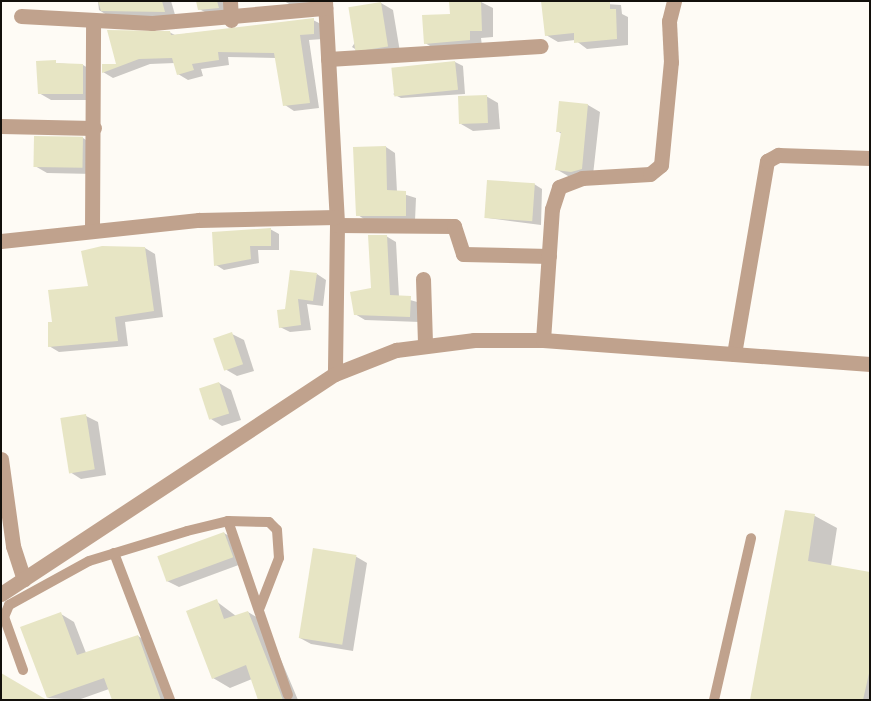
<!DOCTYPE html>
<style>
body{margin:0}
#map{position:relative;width:871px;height:701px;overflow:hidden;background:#fefbf5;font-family:"Roboto Serif",serif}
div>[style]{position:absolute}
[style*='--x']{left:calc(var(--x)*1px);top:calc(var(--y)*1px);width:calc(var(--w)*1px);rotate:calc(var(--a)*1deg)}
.shadow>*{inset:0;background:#0003}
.building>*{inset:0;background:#e7e5c4;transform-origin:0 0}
.service>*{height:10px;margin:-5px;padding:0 5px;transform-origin:5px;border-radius:5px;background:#c0a28d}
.minor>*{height:15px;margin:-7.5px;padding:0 7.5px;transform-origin:7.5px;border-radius:7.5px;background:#c0a28d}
span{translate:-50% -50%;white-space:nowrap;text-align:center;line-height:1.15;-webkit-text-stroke:5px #fff;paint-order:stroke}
.frame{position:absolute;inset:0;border:2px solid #13100b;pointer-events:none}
</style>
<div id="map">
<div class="shadow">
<i style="clip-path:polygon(98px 1px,171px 1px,176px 18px,110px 17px,99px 10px)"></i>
<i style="clip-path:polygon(198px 1px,226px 1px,229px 14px,211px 15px,199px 9px)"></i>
<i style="clip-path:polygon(284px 1px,323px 1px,296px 8px)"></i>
<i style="clip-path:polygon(562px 1px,621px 5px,622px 14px,628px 17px,628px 45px,587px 49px,575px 40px,558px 42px,546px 35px)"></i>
<i style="clip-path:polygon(481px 2px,493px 8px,493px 37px,481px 38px,482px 46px,437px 50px,425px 43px)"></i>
<i style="clip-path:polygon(381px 3px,393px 10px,400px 52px,363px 54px,352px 47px)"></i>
<i style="clip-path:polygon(313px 20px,323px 25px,323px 39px,309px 40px,319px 108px,294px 111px,285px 105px,276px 58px,228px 57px,229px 65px,201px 69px,203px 76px,188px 80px,178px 74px,175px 63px,150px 64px,113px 78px,103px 72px,169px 32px,175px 35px)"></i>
<i style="clip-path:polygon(38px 62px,83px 65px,95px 72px,95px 100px,51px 100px,39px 93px)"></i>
<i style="clip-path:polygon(455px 62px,463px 66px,465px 94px,401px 98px,393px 94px)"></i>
<i style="clip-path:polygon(486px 96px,498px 103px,500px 129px,473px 131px,461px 124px)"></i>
<i style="clip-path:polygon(560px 102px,588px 105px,600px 112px,593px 175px,568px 176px,556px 169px,562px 134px,557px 131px)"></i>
<i style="clip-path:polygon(83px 138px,94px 145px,94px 174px,47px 173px,35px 166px)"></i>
<i style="clip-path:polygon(386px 147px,395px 153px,397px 192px,416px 198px,415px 221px,367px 221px,358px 215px)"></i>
<i style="clip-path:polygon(534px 184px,542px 189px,541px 225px,488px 218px)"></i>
<i style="clip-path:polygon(270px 229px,279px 234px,279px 250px,258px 250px,259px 263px,224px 270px,216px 265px)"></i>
<i style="clip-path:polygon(386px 236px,396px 242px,399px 297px,421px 303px,420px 322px,365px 320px,355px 314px,372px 289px)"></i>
<i style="clip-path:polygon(145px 248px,155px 254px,163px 317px,125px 322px,128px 346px,59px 352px,49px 346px,53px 323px,89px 287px)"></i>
<i style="clip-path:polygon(317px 274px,326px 280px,323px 306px,307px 304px,311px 330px,290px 332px,280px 327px,286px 310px)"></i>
<i style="clip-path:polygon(232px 334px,244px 340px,254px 371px,237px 376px,225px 369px)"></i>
<i style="clip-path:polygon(219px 383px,231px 390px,241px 420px,222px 426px,211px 419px)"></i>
<i style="clip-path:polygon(86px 416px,98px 422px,106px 475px,81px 479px,70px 472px)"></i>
<i style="clip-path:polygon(786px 511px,815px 516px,837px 528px,831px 566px,870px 573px,870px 700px,751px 700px)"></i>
<i style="clip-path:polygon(224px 533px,236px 540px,244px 563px,179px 587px,167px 581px)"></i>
<i style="clip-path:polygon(355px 556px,367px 563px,353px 651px,311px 644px,300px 638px)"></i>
<i style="clip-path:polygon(216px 601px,236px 616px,248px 612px,265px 622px,298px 700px,260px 700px,252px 679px,230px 688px,213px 678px)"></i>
<i style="clip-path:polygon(61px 614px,74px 622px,86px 653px,138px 636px,151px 644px,171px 700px,113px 700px,109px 689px,78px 700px,48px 698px)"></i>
</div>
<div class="building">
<i style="clip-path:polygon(98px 1px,162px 1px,165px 12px,101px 11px)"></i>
<i style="clip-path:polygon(196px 1px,217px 1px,219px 8px,198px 10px)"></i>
<i style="clip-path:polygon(449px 1px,481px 1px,482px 31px,470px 31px,470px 40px,424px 44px,422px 15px,450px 14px)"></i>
<i style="clip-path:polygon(541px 1px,610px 1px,610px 9px,616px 9px,617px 39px,574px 43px,574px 33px,545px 36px)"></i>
<i style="left:381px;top:2px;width:45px;height:33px;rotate:81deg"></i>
<i style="clip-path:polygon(314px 18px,314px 34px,300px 35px,310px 103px,283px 106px,274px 53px,218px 52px,219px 60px,192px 64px,194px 70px,177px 75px,172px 58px,139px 59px,102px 73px,102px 64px,116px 64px,107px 30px,170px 31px,171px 35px)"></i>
<i style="clip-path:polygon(56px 60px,56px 63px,83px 64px,83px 94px,38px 94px,36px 61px)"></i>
<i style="left:455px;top:61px;width:29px;height:64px;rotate:84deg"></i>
<i style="left:487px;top:95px;width:28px;height:29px;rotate:88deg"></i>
<i style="clip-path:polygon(559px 101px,588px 104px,582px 169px,571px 172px,555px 170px,561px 132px,556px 132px)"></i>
<i style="left:34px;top:136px;width:49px;height:31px;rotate:1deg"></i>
<i style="clip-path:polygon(386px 146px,387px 190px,406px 191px,406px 216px,356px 216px,353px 147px)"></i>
<i style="left:487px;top:180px;width:48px;height:38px;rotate:4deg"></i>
<i style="clip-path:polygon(271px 228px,271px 246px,250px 246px,251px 259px,214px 266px,212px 232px)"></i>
<i style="clip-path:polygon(368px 235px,387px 235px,390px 295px,411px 296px,410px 317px,354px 315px,350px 292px,371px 288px)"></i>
<i style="clip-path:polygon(102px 246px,145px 247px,154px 311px,115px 317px,118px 341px,48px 347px,48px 322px,52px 322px,48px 290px,88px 286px,81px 251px)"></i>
<i style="clip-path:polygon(290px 270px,317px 273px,313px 301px,298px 299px,301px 325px,279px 328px,277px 310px,285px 309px)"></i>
<i style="left:232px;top:332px;width:34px;height:20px;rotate:71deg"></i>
<i style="left:219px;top:382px;width:33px;height:21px;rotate:72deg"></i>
<i style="left:86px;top:414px;width:56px;height:26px;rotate:81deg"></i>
<i style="clip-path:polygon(785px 510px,815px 514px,808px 561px,870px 572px,870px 669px,863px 700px,750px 700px)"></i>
<i style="left:224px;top:532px;width:27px;height:71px;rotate:70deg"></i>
<i style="left:313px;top:548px;width:44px;height:91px;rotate:9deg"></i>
<i style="clip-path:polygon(217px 599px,224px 619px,248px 611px,283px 700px,258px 700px,246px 665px,212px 679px,186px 611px)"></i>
<i style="clip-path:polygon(61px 612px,77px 655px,138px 635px,161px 700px,112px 700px,104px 678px,47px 698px,20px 627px)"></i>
<i style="clip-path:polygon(1px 673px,47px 700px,1px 700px)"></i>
</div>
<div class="service">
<i style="--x:228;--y:521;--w:184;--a:71"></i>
<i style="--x:114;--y:553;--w:157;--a:69.1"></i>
<i style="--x:23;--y:670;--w:56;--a:-109.7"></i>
<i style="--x:4;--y:617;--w:13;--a:-67"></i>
<i style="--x:9;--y:605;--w:91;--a:-28.8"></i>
<i style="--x:89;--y:561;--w:102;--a:-17"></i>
<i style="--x:187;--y:531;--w:42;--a:-13.7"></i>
<i style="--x:228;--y:521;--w:41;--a:1.4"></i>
<i style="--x:269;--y:522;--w:11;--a:45"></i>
<i style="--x:277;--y:530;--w:28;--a:86"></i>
<i style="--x:279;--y:558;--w:53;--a:111.2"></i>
<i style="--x:714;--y:700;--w:166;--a:-77.1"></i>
</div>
<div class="minor">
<i style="--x:230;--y:1;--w:19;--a:87"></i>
<i style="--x:325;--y:1;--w:224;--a:86.9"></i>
<i style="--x:337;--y:225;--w:149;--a:90.8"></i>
<i style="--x:21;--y:16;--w:131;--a:3.1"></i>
<i style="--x:152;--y:23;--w:174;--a:-5"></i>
<i style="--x:328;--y:59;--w:213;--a:-3.5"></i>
<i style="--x:1;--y:126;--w:93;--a:1.2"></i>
<i style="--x:337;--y:225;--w:117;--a:0.5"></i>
<i style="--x:454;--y:226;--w:29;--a:72"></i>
<i style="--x:463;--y:254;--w:86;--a:1.3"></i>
<i style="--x:92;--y:230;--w:210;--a:-89.7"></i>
<i style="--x:1;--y:241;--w:199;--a:-6.1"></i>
<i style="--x:199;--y:220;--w:137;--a:-1.3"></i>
<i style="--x:423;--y:279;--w:65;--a:88.2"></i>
<i style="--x:543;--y:340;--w:131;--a:-86.1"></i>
<i style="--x:552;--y:209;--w:23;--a:-72"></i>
<i style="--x:559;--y:187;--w:25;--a:-21"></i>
<i style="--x:582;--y:178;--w:68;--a:-3.4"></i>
<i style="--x:650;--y:174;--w:14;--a:-39"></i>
<i style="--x:661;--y:165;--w:103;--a:-84.5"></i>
<i style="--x:671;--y:62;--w:41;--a:-92.8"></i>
<i style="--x:669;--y:21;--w:21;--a:-76"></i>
<i style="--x:734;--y:354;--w:196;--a:-80.3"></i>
<i style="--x:767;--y:161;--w:13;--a:-29"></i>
<i style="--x:778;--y:155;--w:92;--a:1.9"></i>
<i style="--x:1;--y:459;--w:88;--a:82.1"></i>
<i style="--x:13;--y:546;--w:35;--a:72"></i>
<i style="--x:1;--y:594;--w:400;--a:-33.4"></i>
<i style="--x:335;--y:374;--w:66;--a:-21.5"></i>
<i style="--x:396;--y:350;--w:79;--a:-7.3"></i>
<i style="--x:474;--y:340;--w:69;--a:0"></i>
<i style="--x:543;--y:340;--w:328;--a:4.2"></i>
</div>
<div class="frame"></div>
</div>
